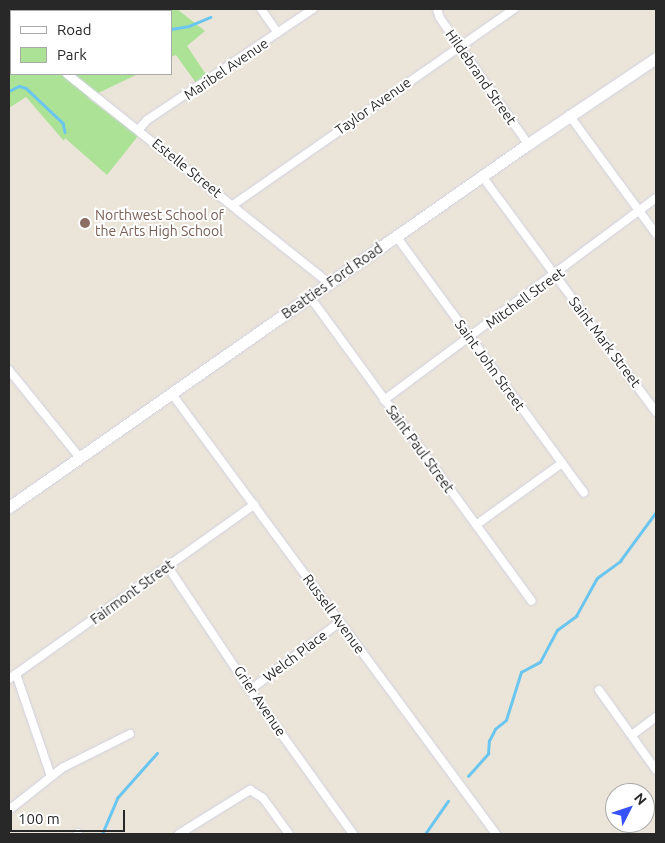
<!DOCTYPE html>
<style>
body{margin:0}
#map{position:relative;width:665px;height:843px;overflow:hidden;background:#ebe4d9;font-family:Ubuntu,sans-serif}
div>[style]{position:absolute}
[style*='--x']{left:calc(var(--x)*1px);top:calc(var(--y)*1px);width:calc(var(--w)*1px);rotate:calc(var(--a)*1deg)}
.green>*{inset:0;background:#ace295}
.stream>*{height:2.5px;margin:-1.25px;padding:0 1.25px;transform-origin:1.25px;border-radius:1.25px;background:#6ac6ef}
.roads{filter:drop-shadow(0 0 1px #cfd1e1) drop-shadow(0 0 1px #cfd1e1)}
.minor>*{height:8px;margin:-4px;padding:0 4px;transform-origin:4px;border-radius:4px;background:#fff}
.secondary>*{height:11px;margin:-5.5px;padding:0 5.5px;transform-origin:5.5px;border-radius:5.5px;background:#fff}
.dots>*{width:14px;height:14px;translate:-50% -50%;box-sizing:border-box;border:2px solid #fff;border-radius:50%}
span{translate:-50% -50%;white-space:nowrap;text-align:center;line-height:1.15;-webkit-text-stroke:4px #fff;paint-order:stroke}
.street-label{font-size:14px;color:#282828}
.education-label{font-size:14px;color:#785e54}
.left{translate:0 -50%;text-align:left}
.frame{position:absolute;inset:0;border:10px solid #282828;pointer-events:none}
.legend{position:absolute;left:10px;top:10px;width:162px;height:65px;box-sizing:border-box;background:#fff;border:1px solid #a9a9a9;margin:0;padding:6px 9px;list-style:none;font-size:15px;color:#282828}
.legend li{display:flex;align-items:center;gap:10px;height:25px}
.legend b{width:25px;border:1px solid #a9a9a9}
.north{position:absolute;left:605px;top:783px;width:50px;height:50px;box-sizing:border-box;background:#fff;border:1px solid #a9a9a9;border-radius:50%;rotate:49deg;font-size:14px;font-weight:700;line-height:20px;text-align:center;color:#282828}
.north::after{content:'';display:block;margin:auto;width:18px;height:22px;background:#3653fb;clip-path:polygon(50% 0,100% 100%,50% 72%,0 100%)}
.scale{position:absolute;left:10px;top:810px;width:115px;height:22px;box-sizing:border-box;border:2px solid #282828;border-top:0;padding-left:6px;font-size:15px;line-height:18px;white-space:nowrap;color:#282828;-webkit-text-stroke:4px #fff;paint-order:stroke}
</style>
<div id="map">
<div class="green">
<i style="clip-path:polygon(9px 9px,177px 9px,205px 31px,187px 46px,207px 76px,196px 83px,176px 55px,171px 57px,171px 11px,11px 11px,11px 74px,138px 74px,88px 98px,138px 136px,107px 175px,65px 138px,64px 141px,26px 97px,9px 108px)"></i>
</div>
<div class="stream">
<i style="--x:85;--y:9;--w:4;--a:34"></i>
<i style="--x:171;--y:29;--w:18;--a:-9"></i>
<i style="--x:189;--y:26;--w:23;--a:-23"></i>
<i style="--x:9;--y:91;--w:11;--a:-27"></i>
<i style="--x:19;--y:86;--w:7;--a:16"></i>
<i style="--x:26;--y:88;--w:51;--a:43.4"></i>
<i style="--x:63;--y:123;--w:9;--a:77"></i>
<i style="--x:468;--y:776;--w:30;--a:-48"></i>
<i style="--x:488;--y:754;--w:13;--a:-86"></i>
<i style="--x:489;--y:741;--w:13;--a:-63"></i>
<i style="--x:495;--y:729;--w:14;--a:-39"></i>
<i style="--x:506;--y:720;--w:50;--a:-72.6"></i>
<i style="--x:521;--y:672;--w:21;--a:-28"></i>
<i style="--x:540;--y:662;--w:36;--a:-62"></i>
<i style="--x:557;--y:630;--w:24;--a:-36"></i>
<i style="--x:576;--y:616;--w:43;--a:-61.1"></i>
<i style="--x:597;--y:578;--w:29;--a:-36"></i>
<i style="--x:620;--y:561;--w:61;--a:-53.7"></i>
<i style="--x:102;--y:834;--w:39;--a:-67"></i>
<i style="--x:117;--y:798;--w:60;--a:-48.4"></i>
<i style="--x:425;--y:834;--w:40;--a:-55.1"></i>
</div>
<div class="roads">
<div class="minor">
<i style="--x:261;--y:9;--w:29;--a:55"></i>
<i style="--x:437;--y:9;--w:9;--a:72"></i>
<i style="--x:440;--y:18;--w:154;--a:55.1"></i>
<i style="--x:9;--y:15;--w:4;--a:56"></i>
<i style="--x:67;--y:74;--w:335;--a:38.6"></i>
<i style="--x:569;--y:115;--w:147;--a:53.8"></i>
<i style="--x:139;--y:129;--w:12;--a:-48"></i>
<i style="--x:147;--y:120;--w:200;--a:-33.8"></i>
<i style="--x:482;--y:176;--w:293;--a:53.6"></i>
<i style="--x:233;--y:205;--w:343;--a:-34.9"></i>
<i style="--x:396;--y:236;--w:318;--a:53.8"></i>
<i style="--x:310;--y:297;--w:376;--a:53.9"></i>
<i style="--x:9;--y:370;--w:113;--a:51.1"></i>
<i style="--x:172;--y:394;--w:546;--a:53.63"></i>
<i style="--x:384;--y:400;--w:339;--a:-36.6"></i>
<i style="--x:476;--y:525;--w:106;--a:-35.8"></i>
<i style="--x:168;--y:567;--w:148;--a:56.3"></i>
<i style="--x:250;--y:690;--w:177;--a:54.4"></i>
<i style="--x:16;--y:674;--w:108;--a:71.1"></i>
<i style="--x:9;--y:679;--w:301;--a:-35.4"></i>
<i style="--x:250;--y:690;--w:113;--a:-37.1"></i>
<i style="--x:599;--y:690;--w:98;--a:54.5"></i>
<i style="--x:632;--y:735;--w:30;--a:-37"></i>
<i style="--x:9;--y:810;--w:68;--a:-38.4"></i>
<i style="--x:62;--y:768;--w:76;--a:-26.6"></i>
<i style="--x:78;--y:834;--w:1;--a:-90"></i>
<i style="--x:179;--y:834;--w:84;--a:-31.8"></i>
<i style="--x:250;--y:790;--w:15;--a:32"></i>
<i style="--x:263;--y:798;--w:44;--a:54.2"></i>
</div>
<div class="secondary">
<i style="--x:9;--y:507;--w:633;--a:-34.97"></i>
<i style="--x:528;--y:144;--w:154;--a:-33.9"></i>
</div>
</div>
<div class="dots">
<i style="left:85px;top:223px;background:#8d6e63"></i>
</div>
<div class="street-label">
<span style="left:226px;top:69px;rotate:-34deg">Maribel Avenue</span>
<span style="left:481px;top:77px;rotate:55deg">Hildebrand Street</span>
<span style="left:373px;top:106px;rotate:-35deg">Taylor Avenue</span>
<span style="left:187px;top:168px;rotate:39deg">Estelle Street</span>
<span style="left:332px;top:281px;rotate:-35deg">Beatties Ford Road</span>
<span style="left:525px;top:298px;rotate:-36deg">Mitchell Street</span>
<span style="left:605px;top:342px;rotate:53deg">Saint Mark Street</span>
<span style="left:490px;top:365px;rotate:54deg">Saint John Street</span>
<span style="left:420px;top:449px;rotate:54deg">Saint Paul Street</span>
<span style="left:132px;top:592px;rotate:-36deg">Fairmont Street</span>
<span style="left:334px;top:614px;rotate:54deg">Russell Avenue</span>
<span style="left:295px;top:656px;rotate:-37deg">Welch Place</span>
<span style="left:260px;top:701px;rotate:56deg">Grier Avenue</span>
</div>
<div class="education-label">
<span class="left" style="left:95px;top:223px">Northwest School of<br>the Arts High School</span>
</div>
<div class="frame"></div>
<ul class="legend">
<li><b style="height:6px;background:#fff"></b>Road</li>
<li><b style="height:14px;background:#ace295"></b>Park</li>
</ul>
<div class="north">N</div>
<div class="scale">100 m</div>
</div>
